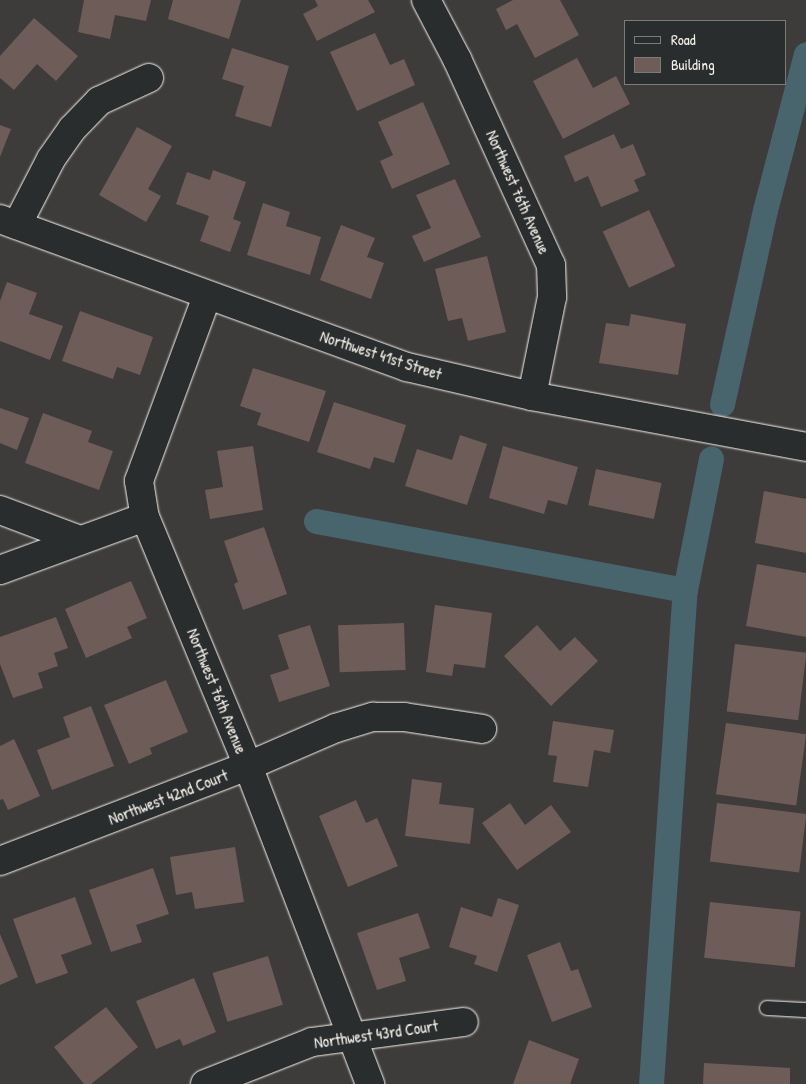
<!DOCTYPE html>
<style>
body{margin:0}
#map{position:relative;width:806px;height:1084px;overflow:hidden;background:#3e3b3b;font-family:"Patrick Hand",sans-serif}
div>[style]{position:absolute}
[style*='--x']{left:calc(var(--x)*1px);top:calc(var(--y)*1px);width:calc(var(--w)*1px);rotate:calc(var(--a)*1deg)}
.canal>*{height:25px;margin:-12.5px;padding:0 12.5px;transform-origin:12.5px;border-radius:12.5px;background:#48646c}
.building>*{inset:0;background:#6e5c58;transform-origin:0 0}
.roads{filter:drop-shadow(0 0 1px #f4f1e8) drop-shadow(0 0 1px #f4f1e8)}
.lane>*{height:14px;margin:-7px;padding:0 7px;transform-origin:7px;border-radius:7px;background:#2a2d2e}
.street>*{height:28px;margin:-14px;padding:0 14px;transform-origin:14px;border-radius:14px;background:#2a2d2e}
span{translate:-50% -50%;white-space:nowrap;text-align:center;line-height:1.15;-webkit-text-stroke:5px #2a2d2e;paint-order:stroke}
.street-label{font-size:16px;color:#f4f1e8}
.legend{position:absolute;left:624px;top:20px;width:162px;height:65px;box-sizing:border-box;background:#2a2d2e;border:1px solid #7b7b78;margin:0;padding:6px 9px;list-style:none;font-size:15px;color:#f4f1e8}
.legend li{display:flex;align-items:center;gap:10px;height:25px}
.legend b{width:25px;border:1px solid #7b7b78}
</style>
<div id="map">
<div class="canal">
<i style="--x:722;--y:404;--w:199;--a:-77.5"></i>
<i style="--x:765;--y:210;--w:161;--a:-75.3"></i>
<i style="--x:316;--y:521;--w:375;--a:10.6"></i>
<i style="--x:651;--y:1084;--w:495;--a:-86.1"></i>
<i style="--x:685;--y:590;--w:134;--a:-78.8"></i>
</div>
<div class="building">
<i style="clip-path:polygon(84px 0,151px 0,146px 21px,115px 15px,110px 39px,78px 32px)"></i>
<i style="clip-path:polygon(173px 0,241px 0,229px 39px,168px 19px)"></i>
<i style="clip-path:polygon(315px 0,368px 0,375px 12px,317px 41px,303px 14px,318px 6px)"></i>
<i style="clip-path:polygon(513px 0,560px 0,579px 35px,535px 58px,517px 24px,506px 30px,496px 9px)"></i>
<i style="clip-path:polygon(34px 18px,78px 56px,56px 81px,37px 64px,14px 90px,0 78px,0 56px)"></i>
<i style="clip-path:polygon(375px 33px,390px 65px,404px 59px,415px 85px,357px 111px,330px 52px)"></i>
<i style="clip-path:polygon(232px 48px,289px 66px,271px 127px,235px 116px,244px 86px,222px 79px)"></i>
<i style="clip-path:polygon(577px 58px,593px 88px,616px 76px,630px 104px,563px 139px,533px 81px)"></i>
<i style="clip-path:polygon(423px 102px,450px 164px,392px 189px,380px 161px,393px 155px,378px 122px)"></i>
<i style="clip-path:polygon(0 125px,11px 129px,0 157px)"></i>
<i style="clip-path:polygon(137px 127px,172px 146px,148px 189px,161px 196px,146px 222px,99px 195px)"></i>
<i style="clip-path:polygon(614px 134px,621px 149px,633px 144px,646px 175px,634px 180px,639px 191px,601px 207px,588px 176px,575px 182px,564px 156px)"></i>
<i style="clip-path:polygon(213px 170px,246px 182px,233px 219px,241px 222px,230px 252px,200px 241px,209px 216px,176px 204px,187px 172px,210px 180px)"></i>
<i style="clip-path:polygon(455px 179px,481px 237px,424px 262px,412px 236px,431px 228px,416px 195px)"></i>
<i style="clip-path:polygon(263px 203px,290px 212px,286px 226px,321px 237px,310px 275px,247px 255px)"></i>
<i style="left:649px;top:210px;width:62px;height:51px;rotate:65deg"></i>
<i style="clip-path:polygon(341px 225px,375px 238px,367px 257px,384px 263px,371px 299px,320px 280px)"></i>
<i style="clip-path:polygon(487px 256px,506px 332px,468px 341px,462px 318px,448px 321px,435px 269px)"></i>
<i style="clip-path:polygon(7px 282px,37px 293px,29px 314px,63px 326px,50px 360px,0 341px,0 301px)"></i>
<i style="clip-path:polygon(80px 311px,153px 337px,140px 375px,117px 367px,113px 379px,62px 361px)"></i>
<i style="clip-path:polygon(631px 314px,686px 324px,678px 375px,599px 363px,606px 323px,629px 326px)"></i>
<i style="clip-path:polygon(253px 368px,326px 391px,309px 442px,257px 425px,261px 413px,240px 406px)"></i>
<i style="clip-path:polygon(334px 402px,406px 425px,394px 463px,374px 457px,370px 469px,317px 452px)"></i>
<i style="clip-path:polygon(0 408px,29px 418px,17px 450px,0 443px)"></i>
<i style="clip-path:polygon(43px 413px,92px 431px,88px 442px,113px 451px,99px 490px,25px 463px)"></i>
<i style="clip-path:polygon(460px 435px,487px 444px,467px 505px,405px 486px,417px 449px,452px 460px)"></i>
<i style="clip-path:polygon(253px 446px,263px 510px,210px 519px,205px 490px,223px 487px,217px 451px)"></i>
<i style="clip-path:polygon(503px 446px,578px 467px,567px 505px,548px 500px,544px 514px,489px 498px)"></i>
<i style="left:596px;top:469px;width:67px;height:37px;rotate:12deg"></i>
<i style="clip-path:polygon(764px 491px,806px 499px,806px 553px,755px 543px)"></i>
<i style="clip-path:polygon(264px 527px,287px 594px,243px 610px,234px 584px,238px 582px,224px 541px)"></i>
<i style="clip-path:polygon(757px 564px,806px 573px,806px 637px,746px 626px)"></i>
<i style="clip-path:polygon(131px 581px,147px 618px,127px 627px,132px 638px,86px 658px,65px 609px)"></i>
<i style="clip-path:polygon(435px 605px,492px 613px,485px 668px,454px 664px,452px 676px,426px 672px)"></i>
<i style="clip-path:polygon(56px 617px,68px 648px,54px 653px,58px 666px,38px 673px,43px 688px,13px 698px,0 664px,0 637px)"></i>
<i style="left:404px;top:623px;width:47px;height:66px;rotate:88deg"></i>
<i style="clip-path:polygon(310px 625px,330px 686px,279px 702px,270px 675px,289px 669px,278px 635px)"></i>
<i style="clip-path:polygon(537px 625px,560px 651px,575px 637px,598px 661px,551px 706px,504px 656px)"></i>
<i style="left:735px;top:644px;width:72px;height:68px;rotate:7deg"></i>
<i style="clip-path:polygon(166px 680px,188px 732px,150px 748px,152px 754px,129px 764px,104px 705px)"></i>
<i style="clip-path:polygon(91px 706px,114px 766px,52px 790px,37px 750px,70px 737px,63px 717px)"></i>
<i style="clip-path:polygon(553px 721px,614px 730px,610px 753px,594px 750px,588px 787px,553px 782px,557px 756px,548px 755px)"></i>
<i style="left:726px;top:723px;width:81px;height:72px;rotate:8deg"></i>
<i style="clip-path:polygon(14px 739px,40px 796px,8px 810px,3px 799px,0 800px,0 746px)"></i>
<i style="clip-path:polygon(412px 779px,442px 783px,439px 804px,474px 808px,470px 844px,405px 836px)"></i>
<i style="clip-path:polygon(356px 800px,366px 823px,377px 818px,398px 866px,348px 887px,319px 816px)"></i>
<i style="clip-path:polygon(510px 803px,525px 825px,551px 805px,571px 832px,517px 870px,482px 823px)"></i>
<i style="left:717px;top:803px;width:90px;height:59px;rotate:7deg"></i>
<i style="clip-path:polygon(235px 847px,244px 902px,195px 909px,192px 892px,176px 895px,170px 857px)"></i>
<i style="clip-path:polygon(153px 868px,169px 914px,136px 925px,142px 942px,111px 952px,89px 890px)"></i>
<i style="clip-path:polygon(75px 897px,92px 944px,61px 955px,68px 973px,36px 984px,13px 919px)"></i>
<i style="clip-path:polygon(498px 898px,519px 905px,497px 972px,474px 964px,477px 956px,449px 947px,461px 907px,492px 917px)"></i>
<i style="left:710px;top:902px;width:91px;height:56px;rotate:6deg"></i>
<i style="clip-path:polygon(418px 913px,430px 948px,399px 958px,406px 981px,377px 990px,357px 933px)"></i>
<i style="clip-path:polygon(0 934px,18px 977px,0 985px)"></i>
<i style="clip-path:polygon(560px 942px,571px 971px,578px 969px,592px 1007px,552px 1022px,527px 955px)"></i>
<i style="left:268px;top:956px;width:51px;height:58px;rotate:73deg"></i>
<i style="clip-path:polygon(194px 978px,216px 1032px,183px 1046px,180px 1039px,156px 1049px,136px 1001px)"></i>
<i style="clip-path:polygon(106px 1007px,138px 1047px,91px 1084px,84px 1084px,54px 1047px)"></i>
<i style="clip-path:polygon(529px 1040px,579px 1059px,570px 1084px,513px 1084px)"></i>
<i style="clip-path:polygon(704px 1063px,790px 1068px,790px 1084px,703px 1084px)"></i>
</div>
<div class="roads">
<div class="lane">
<i style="--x:767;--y:1008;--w:39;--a:3"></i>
</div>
<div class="street">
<i style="--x:426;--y:0;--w:67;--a:62.3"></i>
<i style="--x:457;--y:59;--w:226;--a:65.5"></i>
<i style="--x:551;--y:265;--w:32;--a:88"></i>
<i style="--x:552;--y:297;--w:101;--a:101.4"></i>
<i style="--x:0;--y:219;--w:433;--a:20"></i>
<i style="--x:407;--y:367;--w:128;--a:13.1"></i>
<i style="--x:532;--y:396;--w:279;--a:10.5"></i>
<i style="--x:17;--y:225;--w:74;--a:-62.7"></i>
<i style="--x:51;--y:159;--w:37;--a:-55"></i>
<i style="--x:72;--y:129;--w:39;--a:-46"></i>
<i style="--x:99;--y:101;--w:55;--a:-24.7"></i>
<i style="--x:207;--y:296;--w:197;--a:110.2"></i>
<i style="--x:139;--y:481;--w:36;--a:81"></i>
<i style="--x:145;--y:517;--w:269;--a:67.5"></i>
<i style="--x:248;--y:766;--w:341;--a:69"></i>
<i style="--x:0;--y:510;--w:82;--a:20.6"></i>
<i style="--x:0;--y:570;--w:154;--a:-20.1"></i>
<i style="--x:0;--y:861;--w:266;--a:-21"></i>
<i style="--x:248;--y:766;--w:96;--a:-23.4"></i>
<i style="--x:336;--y:728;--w:39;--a:-17"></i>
<i style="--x:373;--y:717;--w:31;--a:0"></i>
<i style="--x:404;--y:717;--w:79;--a:8.7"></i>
<i style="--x:205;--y:1084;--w:115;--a:-21.4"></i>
<i style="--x:312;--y:1042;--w:153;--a:-7.5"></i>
</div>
</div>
<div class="street-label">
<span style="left:518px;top:192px;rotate:66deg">Northwest 76th Avenue</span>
<span style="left:381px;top:355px;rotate:18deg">Northwest 41st Street</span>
<span style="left:217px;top:691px;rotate:68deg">Northwest 76th Avenue</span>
<span style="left:168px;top:797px;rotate:-21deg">Northwest 42nd Court</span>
<span style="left:376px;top:1034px;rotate:-8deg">Northwest 43rd Court</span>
</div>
<ul class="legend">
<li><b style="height:6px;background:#2a2d2e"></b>Road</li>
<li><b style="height:14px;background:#6e5c58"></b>Building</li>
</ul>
</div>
